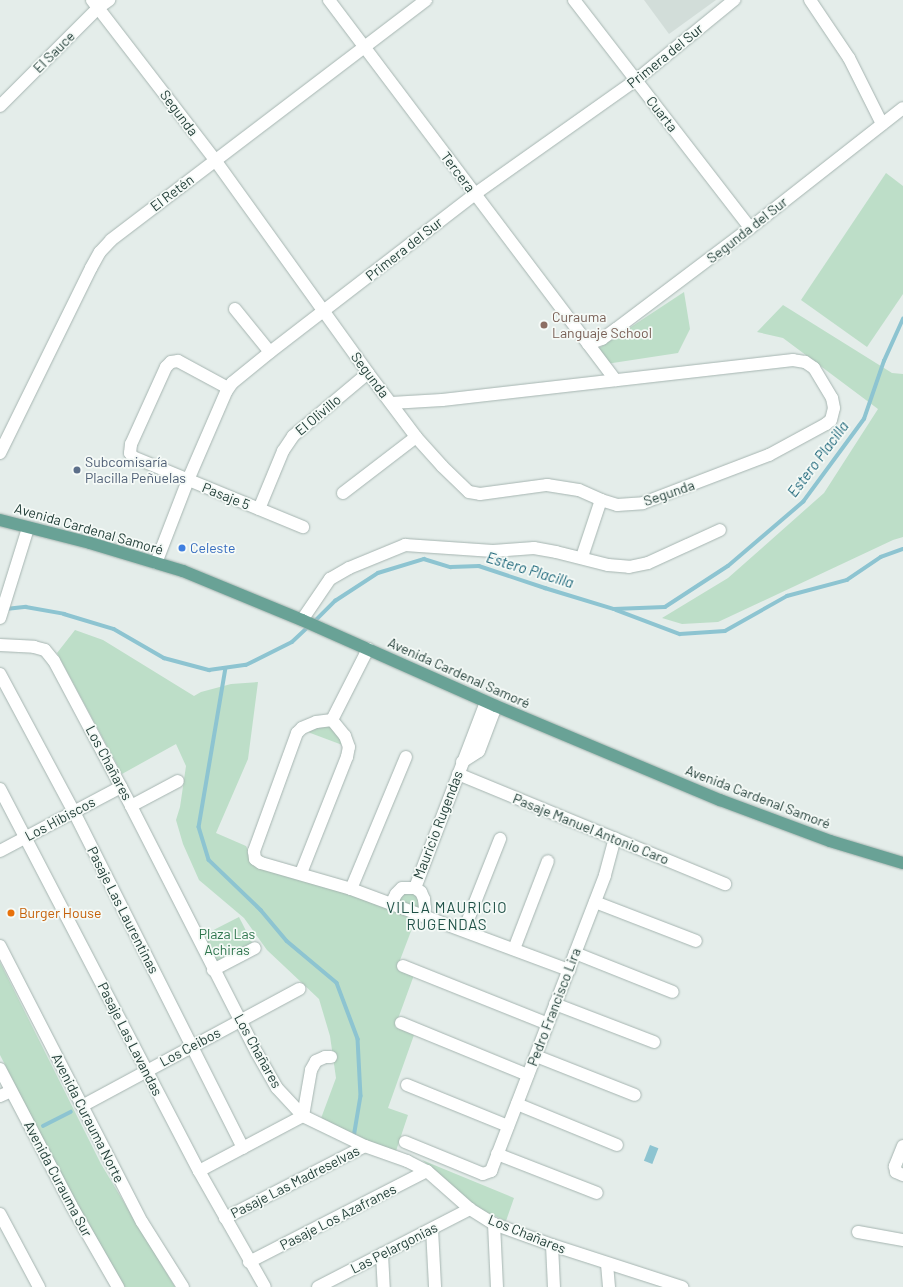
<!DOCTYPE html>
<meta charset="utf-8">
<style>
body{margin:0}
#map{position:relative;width:903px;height:1287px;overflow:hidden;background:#e4edea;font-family:Barlow,sans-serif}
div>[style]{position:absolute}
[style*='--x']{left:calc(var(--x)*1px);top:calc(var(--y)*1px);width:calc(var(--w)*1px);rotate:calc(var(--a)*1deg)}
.built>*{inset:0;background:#d2ddd9}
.green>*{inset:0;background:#bddec8;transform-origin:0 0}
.water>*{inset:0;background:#8dc4d1;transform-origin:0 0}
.stream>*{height:3.5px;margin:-1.75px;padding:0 1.75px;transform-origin:1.75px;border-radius:1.75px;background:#8dc4d1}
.roads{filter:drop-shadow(0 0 1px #a6b5b1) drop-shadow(0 0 1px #a6b5b1)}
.minor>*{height:12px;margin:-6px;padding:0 6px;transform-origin:6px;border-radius:6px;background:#fff}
.major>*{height:12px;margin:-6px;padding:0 6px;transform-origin:6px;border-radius:6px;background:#69a296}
.dots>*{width:11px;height:11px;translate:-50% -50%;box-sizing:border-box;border:2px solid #f5faf7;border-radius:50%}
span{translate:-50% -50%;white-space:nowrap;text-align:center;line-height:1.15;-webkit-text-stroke:3.5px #f5faf7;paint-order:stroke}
.street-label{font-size:14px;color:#233f39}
.education-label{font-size:14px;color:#785e54}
.left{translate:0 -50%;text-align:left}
.service-label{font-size:14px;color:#4e5e75}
.shop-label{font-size:14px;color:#366cbe}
.food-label{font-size:14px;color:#c56008}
.park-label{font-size:14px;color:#2e754d}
.water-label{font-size:15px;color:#1e677a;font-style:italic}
.neighbourhood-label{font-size:15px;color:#1f5147;letter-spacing:1px}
</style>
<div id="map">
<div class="built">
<i style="clip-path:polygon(644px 0,716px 0,669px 34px)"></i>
</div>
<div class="green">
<i style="clip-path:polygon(886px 173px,903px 186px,903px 294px,867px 347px,801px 300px)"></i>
<i style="clip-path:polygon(684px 292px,690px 329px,678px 353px,606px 364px,599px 348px)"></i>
<i style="clip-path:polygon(783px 305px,892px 373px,903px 374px,903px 537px,893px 540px,718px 622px,682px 624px,662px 618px,728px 578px,824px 493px,878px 409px,783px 338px,757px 332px)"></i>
<i style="clip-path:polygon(75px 630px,103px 640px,194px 696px,201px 692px,231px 684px,258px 682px,248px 759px,216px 833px,246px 846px,253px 860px,349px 893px,416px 918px,397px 968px,414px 975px,395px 1027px,414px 1035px,388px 1108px,408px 1115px,395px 1154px,320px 1121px,336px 1078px,330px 1036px,319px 999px,267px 950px,244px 918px,199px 880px,183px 844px,176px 820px,180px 807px,186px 766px,176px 744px,122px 774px,57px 653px)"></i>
<i style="clip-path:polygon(331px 724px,345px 746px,305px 731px)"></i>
<i style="clip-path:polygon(415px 888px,423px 916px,391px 904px,396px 894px)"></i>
<i style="left:239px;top:917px;width:33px;height:44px;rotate:63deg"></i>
<i style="clip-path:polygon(0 962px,101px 1164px,175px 1287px,125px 1287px,70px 1192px,0 1055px)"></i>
<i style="clip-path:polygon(422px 1160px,514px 1198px,506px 1221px,468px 1204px,447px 1181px)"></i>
</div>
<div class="water">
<i style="left:650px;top:1145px;width:9px;height:17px;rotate:21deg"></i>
</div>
<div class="stream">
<i style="--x:6;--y:609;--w:20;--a:-6"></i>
<i style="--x:26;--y:607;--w:39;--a:10"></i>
<i style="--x:64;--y:614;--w:52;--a:16.7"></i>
<i style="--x:114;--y:629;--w:58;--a:30.1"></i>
<i style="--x:164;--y:658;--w:47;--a:14.9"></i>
<i style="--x:209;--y:670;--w:37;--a:-8"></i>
<i style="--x:246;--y:665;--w:51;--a:-26.6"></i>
<i style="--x:292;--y:642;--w:23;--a:-43"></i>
<i style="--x:616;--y:610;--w:68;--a:20.6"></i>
<i style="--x:680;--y:634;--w:45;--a:-3.8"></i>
<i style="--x:725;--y:631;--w:71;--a:-29.4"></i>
<i style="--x:787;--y:596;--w:62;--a:-14.9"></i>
<i style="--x:847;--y:580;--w:41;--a:-34.1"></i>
<i style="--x:881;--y:557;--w:23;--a:-20"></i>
<i style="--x:314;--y:622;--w:30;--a:-45"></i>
<i style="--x:335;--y:601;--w:51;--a:-33.1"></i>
<i style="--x:378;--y:573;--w:48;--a:-16.9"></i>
<i style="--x:424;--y:559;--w:28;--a:17"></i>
<i style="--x:451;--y:567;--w:28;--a:-2"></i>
<i style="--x:479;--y:566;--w:70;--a:18.4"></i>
<i style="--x:545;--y:588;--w:72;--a:16.9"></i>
<i style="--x:614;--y:609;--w:51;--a:-2.2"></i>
<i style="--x:665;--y:607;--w:75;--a:-33.1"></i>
<i style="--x:728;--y:566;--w:99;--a:-40.5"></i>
<i style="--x:803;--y:502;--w:103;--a:-53.7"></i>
<i style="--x:864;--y:419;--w:61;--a:-71"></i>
<i style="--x:884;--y:361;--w:46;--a:-65.7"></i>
<i style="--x:226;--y:668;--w:161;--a:99.6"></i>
<i style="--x:199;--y:827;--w:34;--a:73"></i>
<i style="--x:209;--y:860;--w:72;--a:43.9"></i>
<i style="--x:261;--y:910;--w:40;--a:50"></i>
<i style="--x:287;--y:941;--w:65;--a:40"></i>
<i style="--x:337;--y:983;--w:60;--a:69.4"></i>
<i style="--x:358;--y:1039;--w:57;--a:87"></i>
<i style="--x:361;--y:1096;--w:43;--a:99.5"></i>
<i style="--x:43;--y:1126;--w:31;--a:-27"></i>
</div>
<div class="roads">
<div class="minor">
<i style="--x:92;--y:0;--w:202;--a:52.4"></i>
<i style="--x:215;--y:160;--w:262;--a:54.3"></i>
<i style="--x:368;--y:373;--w:80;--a:53.1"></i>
<i style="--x:416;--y:437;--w:39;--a:48"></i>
<i style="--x:442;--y:466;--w:37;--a:44"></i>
<i style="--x:469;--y:492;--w:11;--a:10"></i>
<i style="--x:480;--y:494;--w:68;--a:-7.7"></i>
<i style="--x:547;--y:485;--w:32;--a:9"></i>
<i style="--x:579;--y:490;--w:24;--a:24"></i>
<i style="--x:601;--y:500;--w:17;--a:17"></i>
<i style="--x:617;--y:505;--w:26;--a:-4"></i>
<i style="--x:643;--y:503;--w:135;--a:-20.9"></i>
<i style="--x:769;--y:455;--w:65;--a:-28.5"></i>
<i style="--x:826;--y:424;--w:6;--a:-39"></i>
<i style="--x:831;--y:420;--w:12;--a:-76"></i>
<i style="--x:834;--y:408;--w:10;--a:-101"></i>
<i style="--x:832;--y:398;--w:35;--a:-121"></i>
<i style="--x:814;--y:368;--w:11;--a:-146"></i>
<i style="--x:805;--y:362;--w:12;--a:-171"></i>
<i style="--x:793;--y:360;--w:353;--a:173.5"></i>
<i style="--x:442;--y:400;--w:51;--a:176.6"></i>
<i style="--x:329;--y:0;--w:476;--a:53"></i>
<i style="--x:574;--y:0;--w:288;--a:52.3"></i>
<i style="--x:810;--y:0;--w:70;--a:56.1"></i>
<i style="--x:849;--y:58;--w:74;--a:63.4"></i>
<i style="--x:0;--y:106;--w:139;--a:-45"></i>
<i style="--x:98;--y:8;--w:14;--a:-36"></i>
<i style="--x:235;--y:309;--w:55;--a:50.9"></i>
<i style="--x:588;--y:344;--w:15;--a:-20"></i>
<i style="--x:602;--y:339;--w:17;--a:-36"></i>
<i style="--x:616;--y:329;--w:168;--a:-37"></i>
<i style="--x:750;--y:228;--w:194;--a:-38.1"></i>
<i style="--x:228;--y:388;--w:57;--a:-151.6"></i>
<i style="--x:178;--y:361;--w:7;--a:172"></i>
<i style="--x:171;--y:362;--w:7;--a:135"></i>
<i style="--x:166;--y:367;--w:85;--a:114.4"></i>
<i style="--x:131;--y:444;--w:9;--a:96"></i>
<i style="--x:130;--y:453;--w:5;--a:53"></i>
<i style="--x:133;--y:457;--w:184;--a:22.4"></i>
<i style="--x:0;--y:453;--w:206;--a:-63.8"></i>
<i style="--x:91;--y:268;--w:18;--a:-61"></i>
<i style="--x:100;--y:252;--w:16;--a:-47"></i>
<i style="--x:111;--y:240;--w:396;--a:-37.3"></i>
<i style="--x:343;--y:493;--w:92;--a:-37.5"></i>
<i style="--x:259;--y:509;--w:63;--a:-67.5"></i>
<i style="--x:283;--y:451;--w:18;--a:-56"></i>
<i style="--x:293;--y:436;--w:98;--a:-40"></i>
<i style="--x:582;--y:557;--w:60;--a:-71.6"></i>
<i style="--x:156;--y:563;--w:89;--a:-68.9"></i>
<i style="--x:188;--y:480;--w:96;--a:-66.6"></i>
<i style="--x:226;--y:392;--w:11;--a:-56"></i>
<i style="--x:232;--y:383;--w:49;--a:-39.2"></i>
<i style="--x:270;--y:352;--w:259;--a:-37.6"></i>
<i style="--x:475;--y:194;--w:197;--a:-35.3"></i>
<i style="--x:636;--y:80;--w:127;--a:-39.2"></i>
<i style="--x:0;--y:618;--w:94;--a:-72.7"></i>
<i style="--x:302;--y:620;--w:50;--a:-55.7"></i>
<i style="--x:330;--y:579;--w:22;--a:-30"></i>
<i style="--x:349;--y:568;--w:61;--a:-22.3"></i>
<i style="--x:405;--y:545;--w:88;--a:3.9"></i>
<i style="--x:493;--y:551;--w:41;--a:-4.2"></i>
<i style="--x:534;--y:548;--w:22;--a:10"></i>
<i style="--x:556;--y:552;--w:54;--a:14"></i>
<i style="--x:608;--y:565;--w:21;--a:5"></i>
<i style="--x:629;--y:567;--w:19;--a:-12"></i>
<i style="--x:648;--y:563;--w:79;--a:-24.6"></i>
<i style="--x:0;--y:645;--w:34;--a:3"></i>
<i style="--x:34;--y:647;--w:11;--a:15"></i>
<i style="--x:45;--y:650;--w:14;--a:51"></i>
<i style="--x:54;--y:661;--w:164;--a:62"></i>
<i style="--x:131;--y:806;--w:277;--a:63"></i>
<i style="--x:257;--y:1053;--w:40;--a:60.3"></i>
<i style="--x:277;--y:1088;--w:38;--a:47"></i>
<i style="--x:303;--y:1116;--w:69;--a:25.8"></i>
<i style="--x:365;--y:1146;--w:45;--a:19.7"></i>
<i style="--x:407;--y:1161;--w:22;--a:27"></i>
<i style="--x:427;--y:1171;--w:57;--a:41.5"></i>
<i style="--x:470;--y:1209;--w:28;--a:32"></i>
<i style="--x:494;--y:1224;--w:62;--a:19.9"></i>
<i style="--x:552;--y:1245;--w:137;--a:17.9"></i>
<i style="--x:0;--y:674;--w:157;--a:61.8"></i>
<i style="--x:74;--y:812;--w:376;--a:63.3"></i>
<i style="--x:332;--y:720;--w:16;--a:173"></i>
<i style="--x:316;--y:722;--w:15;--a:157"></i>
<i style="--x:302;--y:728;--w:7;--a:135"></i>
<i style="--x:297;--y:733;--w:126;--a:110"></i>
<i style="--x:254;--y:851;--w:8;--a:83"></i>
<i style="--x:255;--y:859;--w:7;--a:34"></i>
<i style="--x:261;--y:863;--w:94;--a:16.1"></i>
<i style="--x:351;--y:889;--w:233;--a:20.4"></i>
<i style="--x:332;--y:720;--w:80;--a:-63.1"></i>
<i style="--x:462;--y:762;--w:20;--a:-33"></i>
<i style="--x:479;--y:751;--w:48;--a:-69.3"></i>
<i style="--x:458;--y:774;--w:289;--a:22.4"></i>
<i style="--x:0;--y:789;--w:431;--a:62.5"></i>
<i style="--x:199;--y:1171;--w:133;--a:60.4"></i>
<i style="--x:131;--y:806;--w:53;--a:-28"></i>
<i style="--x:0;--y:851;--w:137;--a:-27.9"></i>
<i style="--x:301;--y:873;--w:125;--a:-68.4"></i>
<i style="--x:347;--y:757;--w:10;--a:-79"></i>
<i style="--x:349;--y:747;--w:12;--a:-110"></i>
<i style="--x:345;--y:736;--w:21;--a:-129"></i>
<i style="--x:415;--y:888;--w:199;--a:-69.1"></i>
<i style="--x:351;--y:889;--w:143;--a:-67.4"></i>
<i style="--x:595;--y:902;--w:108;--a:21.1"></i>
<i style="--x:391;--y:904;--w:11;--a:-63"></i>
<i style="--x:396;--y:894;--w:8;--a:-45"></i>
<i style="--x:402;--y:888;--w:13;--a:0"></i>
<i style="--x:415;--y:888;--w:7;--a:34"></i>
<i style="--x:421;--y:892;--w:8;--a:67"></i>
<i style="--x:424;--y:899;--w:9;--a:84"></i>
<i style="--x:425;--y:908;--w:8;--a:104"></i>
<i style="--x:464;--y:930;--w:98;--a:-68.4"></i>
<i style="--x:0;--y:946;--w:310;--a:62.8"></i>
<i style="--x:142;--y:1222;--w:77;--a:57.8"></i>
<i style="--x:514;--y:949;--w:94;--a:-68.9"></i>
<i style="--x:575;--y:953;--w:105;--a:21.7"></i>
<i style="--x:403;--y:966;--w:156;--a:21.8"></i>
<i style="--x:213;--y:970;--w:47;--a:-27.6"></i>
<i style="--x:555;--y:1004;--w:106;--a:21"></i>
<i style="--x:401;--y:1023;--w:137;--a:22.3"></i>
<i style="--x:536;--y:1056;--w:106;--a:21.5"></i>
<i style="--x:0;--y:1069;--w:153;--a:62.4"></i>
<i style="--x:71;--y:1205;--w:95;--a:60.2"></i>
<i style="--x:407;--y:1085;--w:109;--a:22.1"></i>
<i style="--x:0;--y:1096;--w:12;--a:-24"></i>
<i style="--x:517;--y:1104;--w:108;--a:22.3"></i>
<i style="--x:82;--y:1106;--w:247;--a:-28.3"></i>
<i style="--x:405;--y:1142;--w:84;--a:22.3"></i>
<i style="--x:483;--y:1174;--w:9;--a:-21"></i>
<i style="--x:491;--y:1171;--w:317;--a:-68.9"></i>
<i style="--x:605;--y:875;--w:38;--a:-75"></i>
<i style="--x:903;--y:1146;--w:22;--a:112"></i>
<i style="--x:895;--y:1166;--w:6;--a:81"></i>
<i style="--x:896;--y:1172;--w:8;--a:23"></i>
<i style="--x:497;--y:1154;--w:107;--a:21.3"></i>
<i style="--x:199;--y:1171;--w:118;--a:-27.9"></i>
<i style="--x:303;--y:1116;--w:47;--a:-80.1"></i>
<i style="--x:311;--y:1070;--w:10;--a:-61"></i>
<i style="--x:316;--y:1061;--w:10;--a:-24"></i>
<i style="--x:325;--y:1057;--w:6;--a:0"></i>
<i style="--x:0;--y:1214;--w:83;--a:61.9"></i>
<i style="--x:225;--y:1218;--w:157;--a:-27.2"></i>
<i style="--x:494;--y:1224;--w:63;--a:87.3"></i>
<i style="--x:432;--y:1229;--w:58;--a:87"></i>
<i style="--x:858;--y:1232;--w:46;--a:10.1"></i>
<i style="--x:552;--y:1245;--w:42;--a:87.3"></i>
<i style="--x:382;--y:1254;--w:33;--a:87"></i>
<i style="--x:249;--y:1262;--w:200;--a:-27.1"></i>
<i style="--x:607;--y:1264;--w:23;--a:85"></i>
<i style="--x:318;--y:1287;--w:171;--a:-27.2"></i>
</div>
<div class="major">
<i style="--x:0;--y:520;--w:93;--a:14.3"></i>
<i style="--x:90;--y:543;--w:97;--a:16.8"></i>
<i style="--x:183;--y:571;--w:129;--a:22.4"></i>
<i style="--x:302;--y:620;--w:212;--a:23.9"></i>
<i style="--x:496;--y:706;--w:243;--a:22.8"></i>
<i style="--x:720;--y:800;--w:117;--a:20.4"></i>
<i style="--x:830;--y:841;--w:76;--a:16.8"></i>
</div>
</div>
<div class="dots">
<i style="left:544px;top:325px;background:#8d6e63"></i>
<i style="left:77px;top:470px;background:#5c6f8a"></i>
<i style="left:182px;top:548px;background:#3f7fe0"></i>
<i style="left:11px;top:913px;background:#e8710a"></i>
</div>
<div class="street-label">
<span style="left:54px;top:52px;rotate:-45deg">El Sauce</span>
<span style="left:665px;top:56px;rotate:-39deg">Primera del Sur</span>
<span style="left:179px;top:113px;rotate:53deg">Segunda</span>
<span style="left:662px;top:114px;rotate:52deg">Cuarta</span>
<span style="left:458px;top:172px;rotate:53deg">Tercera</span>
<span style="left:172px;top:193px;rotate:-37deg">El Retén</span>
<span style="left:747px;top:230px;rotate:-38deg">Segunda del Sur</span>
<span style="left:404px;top:249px;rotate:-38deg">Primera del Sur</span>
<span style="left:370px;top:375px;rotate:53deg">Segunda</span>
<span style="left:318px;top:415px;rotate:-40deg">El Olivillo</span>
<span style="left:669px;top:493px;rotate:-19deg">Segunda</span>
<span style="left:226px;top:496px;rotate:22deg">Pasaje 5</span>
<span style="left:89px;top:529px;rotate:16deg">Avenida Cardenal Samoré</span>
<span style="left:459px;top:673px;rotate:24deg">Avenida Cardenal Samoré</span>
<span style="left:109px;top:763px;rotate:62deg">Los Chañares</span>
<span style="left:758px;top:797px;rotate:21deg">Avenida Cardenal Samoré</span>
<span style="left:60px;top:819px;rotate:-28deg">Los Hibiscos</span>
<span style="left:438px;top:825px;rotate:-69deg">Mauricio Rugendas</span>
<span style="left:591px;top:829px;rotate:22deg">Pasaje Manuel Antonio Caro</span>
<span style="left:123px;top:910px;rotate:63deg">Pasaje Las Laurentinas</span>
<span style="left:554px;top:1007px;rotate:-69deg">Pedro Francisco Lira</span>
<span style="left:130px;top:1039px;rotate:63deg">Pasaje Las Lavandas</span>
<span style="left:190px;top:1047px;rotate:-28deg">Los Ceibos</span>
<span style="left:258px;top:1051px;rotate:61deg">Los Chañares</span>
<span style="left:88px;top:1118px;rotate:63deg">Avenida Curauma Norte</span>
<span style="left:58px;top:1179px;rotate:62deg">Avenida Curauma Sur</span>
<span style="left:295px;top:1182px;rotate:-27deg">Pasaje Las Madreselvas</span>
<span style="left:338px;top:1217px;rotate:-27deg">Pasaje Los Azafranes</span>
<span style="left:527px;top:1234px;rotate:22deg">Los Chañares</span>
<span style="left:394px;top:1248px;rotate:-27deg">Las Pelargonias</span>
</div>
<div class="education-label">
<span class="left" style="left:552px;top:325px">Curauma<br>Languaje School</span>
</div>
<div class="service-label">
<span class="left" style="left:85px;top:470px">Subcomisaría<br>Placilla Peñuelas</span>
</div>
<div class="shop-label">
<span class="left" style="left:190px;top:548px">Celeste</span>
</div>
<div class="food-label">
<span class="left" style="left:19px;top:913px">Burger House</span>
</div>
<div class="park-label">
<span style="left:227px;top:942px">Plaza Las<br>Achiras</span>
</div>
<div class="water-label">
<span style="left:818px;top:459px;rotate:-53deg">Estero Placilla</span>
<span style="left:530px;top:570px;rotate:17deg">Estero Placilla</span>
</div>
<div class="neighbourhood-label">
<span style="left:447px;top:916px">VILLA MAURICIO<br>RUGENDAS</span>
</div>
</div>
